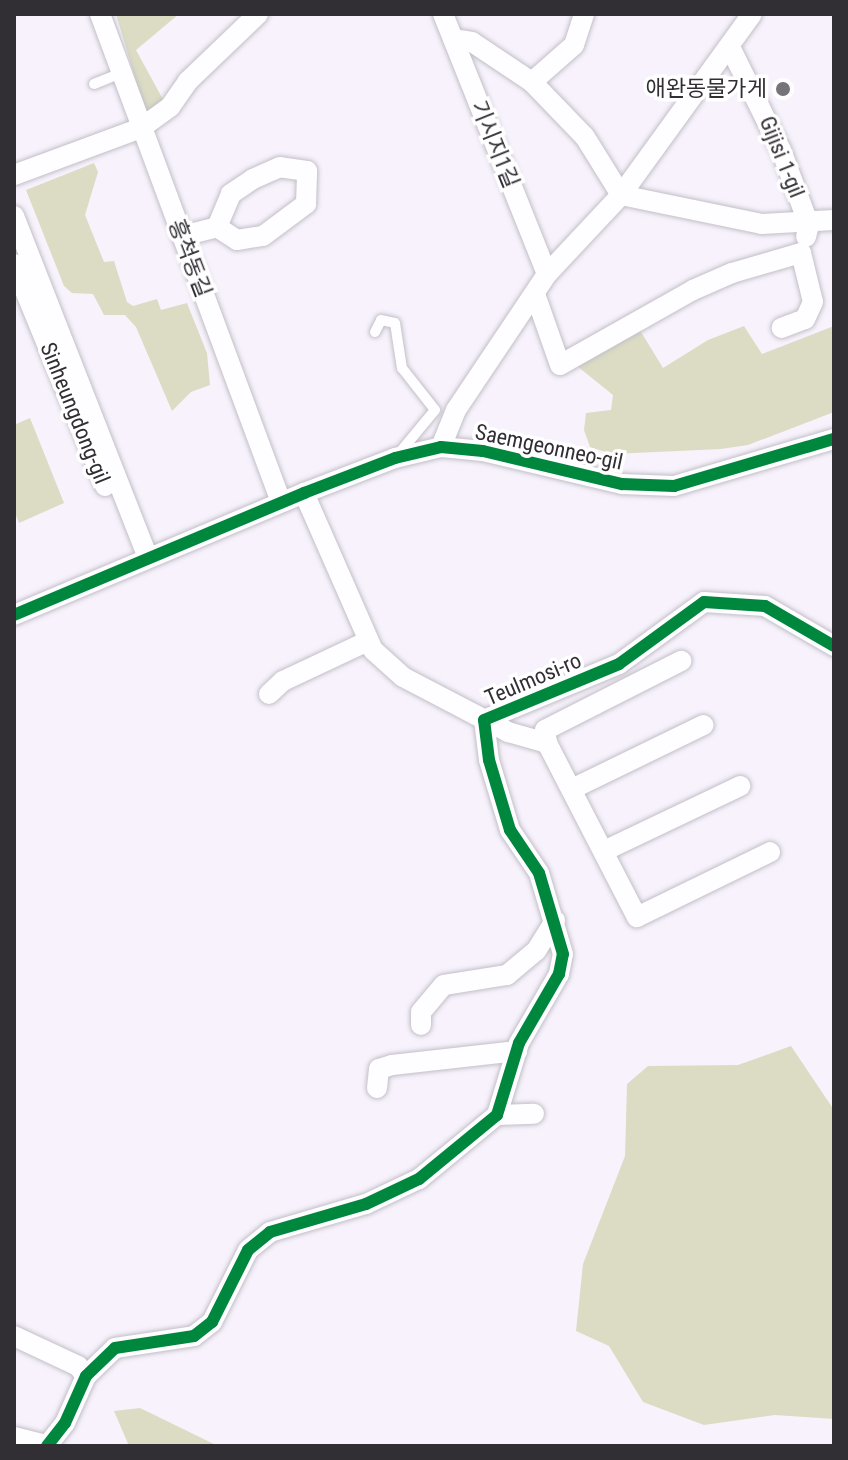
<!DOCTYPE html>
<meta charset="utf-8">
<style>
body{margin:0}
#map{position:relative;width:848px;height:1460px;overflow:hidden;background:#f7f2fc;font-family:"Roboto Condensed","Noto Sans KR",sans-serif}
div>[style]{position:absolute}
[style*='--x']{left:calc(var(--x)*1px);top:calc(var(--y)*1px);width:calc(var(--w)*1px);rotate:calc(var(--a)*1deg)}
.green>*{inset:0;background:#dcdcc4}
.roads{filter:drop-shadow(0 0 2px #c2bfc6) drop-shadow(0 0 2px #c2bfc6)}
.lane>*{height:10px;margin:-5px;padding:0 5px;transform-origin:5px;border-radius:5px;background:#fefdff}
.street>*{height:20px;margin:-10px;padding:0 10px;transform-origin:10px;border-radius:10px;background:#fefdff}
.cycleway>*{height:12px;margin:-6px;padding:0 6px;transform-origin:6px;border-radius:6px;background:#00873e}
.dots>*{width:22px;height:22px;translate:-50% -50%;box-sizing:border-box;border:4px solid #fff;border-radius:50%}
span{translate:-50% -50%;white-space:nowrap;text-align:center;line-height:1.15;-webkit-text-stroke:7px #fff;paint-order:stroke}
.poi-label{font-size:22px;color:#312e34}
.right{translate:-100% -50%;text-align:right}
.street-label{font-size:22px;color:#312e34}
.frame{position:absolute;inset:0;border:16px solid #312e34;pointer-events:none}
</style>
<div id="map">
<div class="green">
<i style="clip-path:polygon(116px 14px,179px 14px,136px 50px,166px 105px,145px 111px)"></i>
<i style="clip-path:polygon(94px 163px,98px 172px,85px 215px,104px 262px,114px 261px,127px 302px,133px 306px,157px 299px,161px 310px,187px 303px,207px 353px,210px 385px,191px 392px,172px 411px,136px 327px,125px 315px,104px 315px,93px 294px,72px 293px,64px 286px,26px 190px)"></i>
<i style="clip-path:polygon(744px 326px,762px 354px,834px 326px,834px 412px,748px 445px,721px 449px,612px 454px,590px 447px,584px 430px,586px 413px,611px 410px,613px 395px,577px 366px,638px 327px,663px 368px,708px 340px)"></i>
<i style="clip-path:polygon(30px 418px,64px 503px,19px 523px,14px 510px,14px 425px)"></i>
<i style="clip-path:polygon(791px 1046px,834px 1110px,834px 1419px,775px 1415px,704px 1425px,643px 1402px,609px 1346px,576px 1331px,583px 1264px,625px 1156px,627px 1084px,648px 1066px,738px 1065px)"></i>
<i style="clip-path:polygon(140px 1408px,218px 1446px,129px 1446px,114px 1411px)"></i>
</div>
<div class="roads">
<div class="lane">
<i style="--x:94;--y:84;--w:29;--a:-22"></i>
<i style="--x:375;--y:332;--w:13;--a:-63"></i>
<i style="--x:381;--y:320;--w:14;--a:12"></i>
<i style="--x:395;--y:323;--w:46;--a:81.2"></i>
<i style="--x:402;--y:368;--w:53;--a:51.8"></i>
<i style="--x:435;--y:410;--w:61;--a:129.7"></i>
</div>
<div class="street">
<i style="--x:100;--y:14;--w:520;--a:69.65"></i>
<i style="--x:443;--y:14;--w:280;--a:68.2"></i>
<i style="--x:453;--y:39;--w:19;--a:9"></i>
<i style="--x:472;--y:42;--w:72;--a:33.7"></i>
<i style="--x:532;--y:82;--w:76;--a:46.1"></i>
<i style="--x:585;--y:137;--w:68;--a:58.2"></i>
<i style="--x:621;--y:195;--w:144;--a:11.6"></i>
<i style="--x:762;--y:224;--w:72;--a:-3.2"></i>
<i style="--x:730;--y:47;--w:115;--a:63.7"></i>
<i style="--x:781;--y:150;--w:80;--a:69.5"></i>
<i style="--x:809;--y:225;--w:12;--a:104"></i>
<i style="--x:532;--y:82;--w:56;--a:-41.4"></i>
<i style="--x:574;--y:45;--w:33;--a:-72"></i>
<i style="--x:14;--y:175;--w:135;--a:-20.3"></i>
<i style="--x:141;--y:128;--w:36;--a:-36"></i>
<i style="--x:170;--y:107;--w:32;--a:-55"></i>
<i style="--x:188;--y:81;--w:97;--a:-43.7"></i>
<i style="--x:14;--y:216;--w:367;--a:68.6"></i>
<i style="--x:182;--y:236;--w:36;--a:-14"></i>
<i style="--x:217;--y:227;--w:24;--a:33"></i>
<i style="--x:237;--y:240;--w:26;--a:-9"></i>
<i style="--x:263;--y:236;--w:54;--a:-36.7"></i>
<i style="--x:306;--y:204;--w:33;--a:-88"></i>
<i style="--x:307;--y:171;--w:27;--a:-172"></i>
<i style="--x:280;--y:167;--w:30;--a:156"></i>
<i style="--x:253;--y:179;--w:27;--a:146"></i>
<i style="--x:231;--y:194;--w:36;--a:113"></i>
<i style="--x:14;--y:264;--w:240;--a:67.7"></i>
<i style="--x:535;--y:294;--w:75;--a:70.6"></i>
<i style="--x:560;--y:365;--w:153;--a:-29.4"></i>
<i style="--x:693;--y:290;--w:43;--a:-23.6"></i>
<i style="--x:732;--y:273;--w:72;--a:-16.2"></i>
<i style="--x:801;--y:253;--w:50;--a:76.2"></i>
<i style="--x:813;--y:302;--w:19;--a:115"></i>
<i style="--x:805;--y:319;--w:25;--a:159"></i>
<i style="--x:441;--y:447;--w:40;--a:-68"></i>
<i style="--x:456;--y:410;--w:164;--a:-56.2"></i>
<i style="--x:547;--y:274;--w:108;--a:-46.9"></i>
<i style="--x:621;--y:195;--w:223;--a:-54.1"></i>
<i style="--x:304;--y:493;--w:171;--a:66.3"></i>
<i style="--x:373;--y:650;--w:40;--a:42"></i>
<i style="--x:403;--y:677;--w:119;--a:27.6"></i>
<i style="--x:508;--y:732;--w:41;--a:15.8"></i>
<i style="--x:547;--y:743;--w:13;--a:-99"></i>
<i style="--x:545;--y:730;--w:153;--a:-26.9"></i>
<i style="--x:14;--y:615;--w:315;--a:-22.8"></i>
<i style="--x:304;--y:493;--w:97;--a:-21"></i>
<i style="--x:395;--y:458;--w:47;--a:-13.4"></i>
<i style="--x:441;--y:447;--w:42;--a:5.4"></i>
<i style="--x:483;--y:451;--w:143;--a:13.4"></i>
<i style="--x:622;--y:484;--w:52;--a:2.2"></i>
<i style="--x:674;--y:486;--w:167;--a:-16.4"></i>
<i style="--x:269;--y:694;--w:19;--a:-43"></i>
<i style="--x:283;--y:681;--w:94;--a:-25.2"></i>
<i style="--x:547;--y:743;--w:196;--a:62.7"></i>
<i style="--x:637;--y:917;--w:148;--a:-26"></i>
<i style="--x:574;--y:788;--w:144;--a:-25.9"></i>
<i style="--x:604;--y:851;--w:151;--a:-25.5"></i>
<i style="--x:421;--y:1025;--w:13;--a:-90"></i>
<i style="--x:421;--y:1012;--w:35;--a:-50"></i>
<i style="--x:444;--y:985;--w:64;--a:-9"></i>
<i style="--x:507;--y:975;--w:38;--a:-40"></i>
<i style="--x:536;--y:951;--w:36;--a:-58"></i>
<i style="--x:377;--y:1088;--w:19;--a:-84"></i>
<i style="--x:379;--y:1069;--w:14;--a:-17"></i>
<i style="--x:392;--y:1065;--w:126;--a:-6.4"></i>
<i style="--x:497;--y:1115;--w:37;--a:-2"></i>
<i style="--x:14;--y:1336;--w:71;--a:25.1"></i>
<i style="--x:78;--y:1366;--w:13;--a:51"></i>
<i style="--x:14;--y:1437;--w:36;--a:14"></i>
<i style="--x:47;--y:1446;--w:29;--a:-52"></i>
<i style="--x:65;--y:1423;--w:51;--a:-65.9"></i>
<i style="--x:86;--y:1376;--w:40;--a:-44"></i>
<i style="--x:115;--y:1348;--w:80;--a:-8.6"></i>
<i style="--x:194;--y:1336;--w:23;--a:-38"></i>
<i style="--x:212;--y:1322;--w:80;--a:-63.4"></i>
<i style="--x:248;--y:1250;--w:28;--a:-39"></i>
<i style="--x:270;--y:1232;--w:100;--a:-16.3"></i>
<i style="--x:366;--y:1204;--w:59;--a:-25.3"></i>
<i style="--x:419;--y:1179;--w:101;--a:-39.4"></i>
<i style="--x:497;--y:1115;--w:75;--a:-73"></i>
<i style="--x:519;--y:1043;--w:80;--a:-59.9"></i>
<i style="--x:559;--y:974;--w:20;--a:-79"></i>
<i style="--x:563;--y:954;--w:84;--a:-106.5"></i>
<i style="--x:539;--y:873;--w:52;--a:-124"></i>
<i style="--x:510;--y:830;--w:73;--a:-106.7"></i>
<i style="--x:489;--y:760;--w:40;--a:-97.1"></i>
<i style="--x:484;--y:720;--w:146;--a:-22.5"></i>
<i style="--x:619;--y:664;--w:105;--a:-36.1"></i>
<i style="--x:704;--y:602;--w:61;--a:3.8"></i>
<i style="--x:765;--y:606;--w:80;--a:30.1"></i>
</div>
</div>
<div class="cycleway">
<i style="--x:14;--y:615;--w:315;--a:-22.8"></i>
<i style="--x:304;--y:493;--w:97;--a:-21"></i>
<i style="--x:395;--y:458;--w:47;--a:-13.4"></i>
<i style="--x:441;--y:447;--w:42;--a:5.4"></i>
<i style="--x:483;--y:451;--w:143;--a:13.4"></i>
<i style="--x:622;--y:484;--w:52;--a:2.2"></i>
<i style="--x:674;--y:486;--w:167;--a:-16.4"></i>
<i style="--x:47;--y:1446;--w:29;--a:-52"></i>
<i style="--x:65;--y:1423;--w:51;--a:-65.9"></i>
<i style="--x:86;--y:1376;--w:40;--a:-44"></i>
<i style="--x:115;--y:1348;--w:80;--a:-8.6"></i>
<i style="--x:194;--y:1336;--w:23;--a:-38"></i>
<i style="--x:212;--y:1322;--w:80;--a:-63.4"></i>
<i style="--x:248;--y:1250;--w:28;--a:-39"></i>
<i style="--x:270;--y:1232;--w:100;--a:-16.3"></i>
<i style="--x:366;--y:1204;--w:59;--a:-25.3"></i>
<i style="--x:419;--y:1179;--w:101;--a:-39.4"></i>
<i style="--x:497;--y:1115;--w:75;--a:-73"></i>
<i style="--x:519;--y:1043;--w:80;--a:-59.9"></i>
<i style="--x:559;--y:974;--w:20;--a:-79"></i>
<i style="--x:563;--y:954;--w:84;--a:-106.5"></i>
<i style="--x:539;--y:873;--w:52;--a:-124"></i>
<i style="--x:510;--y:830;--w:73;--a:-106.7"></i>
<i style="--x:489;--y:760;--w:40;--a:-97.1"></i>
<i style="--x:484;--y:720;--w:146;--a:-22.5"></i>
<i style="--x:619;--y:664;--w:105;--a:-36.1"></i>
<i style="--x:704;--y:602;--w:61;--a:3.8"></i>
<i style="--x:765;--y:606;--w:80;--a:30.1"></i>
</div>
<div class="dots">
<i style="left:783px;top:89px;background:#76737a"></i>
</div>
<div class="poi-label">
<span class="right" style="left:767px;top:89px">애완동물가게</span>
</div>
<div class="street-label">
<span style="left:495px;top:144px;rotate:68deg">기시지1길</span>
<span style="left:782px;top:157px;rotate:68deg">Gijisi 1-gil</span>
<span style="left:190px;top:258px;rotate:69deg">흥척동길</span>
<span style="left:75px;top:413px;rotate:68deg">Sinheungdong-gil</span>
<span style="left:549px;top:447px;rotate:12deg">Saemgeonneo-gil</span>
<span style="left:533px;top:679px;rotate:-23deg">Teulmosi-ro</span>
</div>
<div class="frame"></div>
</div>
